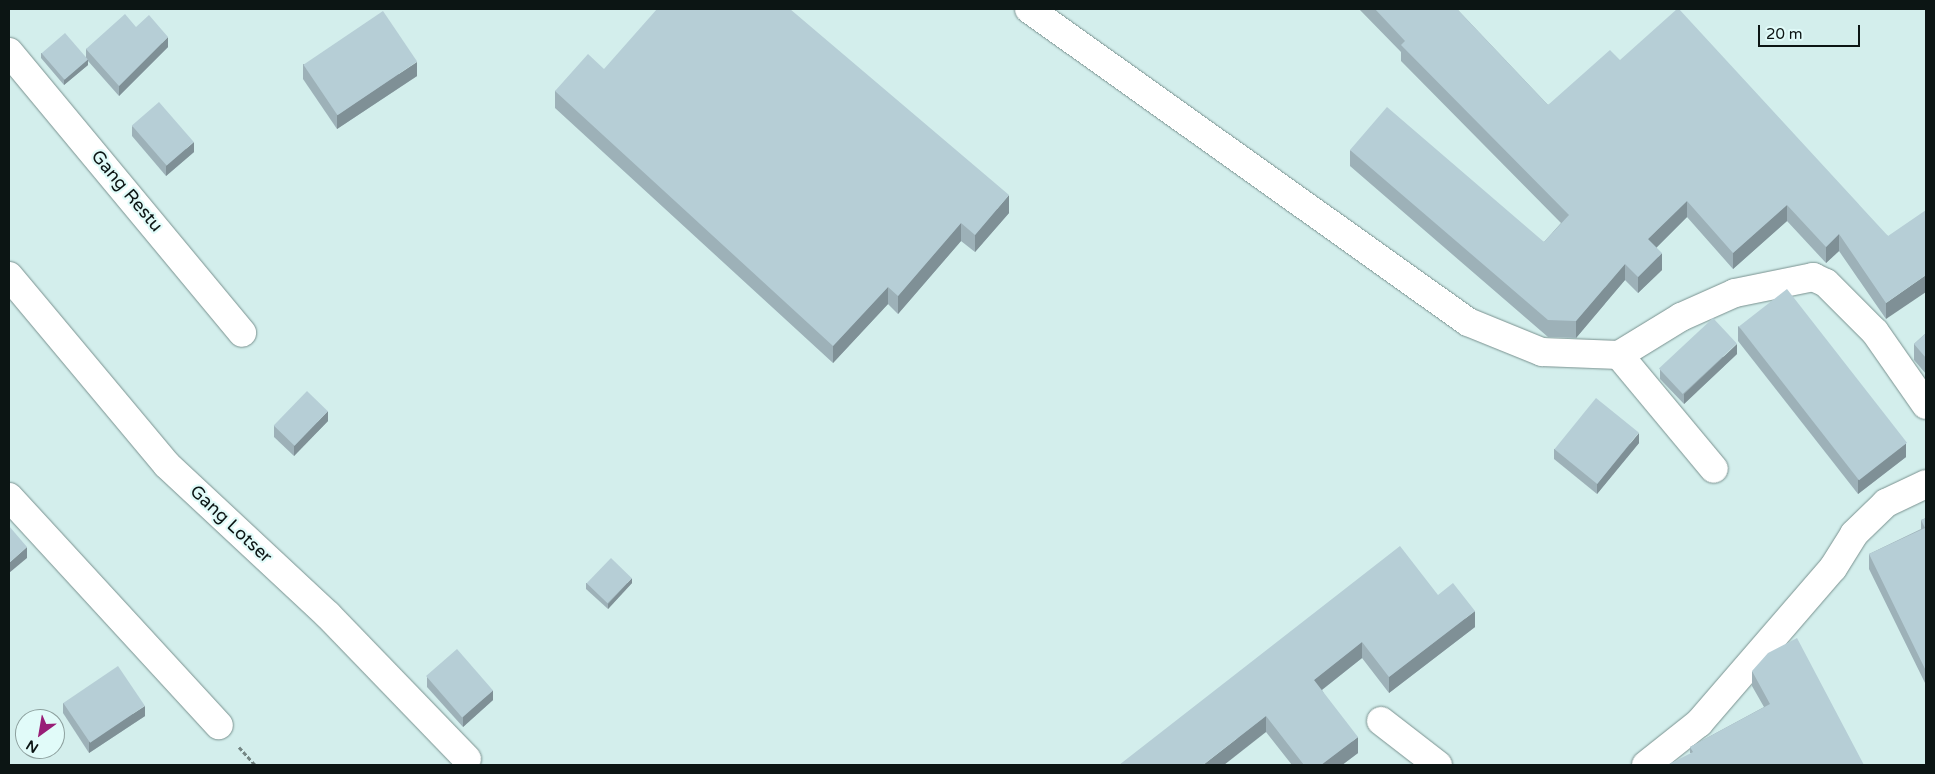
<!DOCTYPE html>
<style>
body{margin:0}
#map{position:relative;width:1935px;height:774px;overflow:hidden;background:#d3eeec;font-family:"Varela Round",sans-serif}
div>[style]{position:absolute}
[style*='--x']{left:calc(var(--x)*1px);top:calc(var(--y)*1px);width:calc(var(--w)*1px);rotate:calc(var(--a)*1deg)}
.path>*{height:3px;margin-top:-1.5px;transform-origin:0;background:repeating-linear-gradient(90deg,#748684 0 4px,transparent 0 6.5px)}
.roads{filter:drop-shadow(0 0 1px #79918f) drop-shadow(0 0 1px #79918f)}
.minor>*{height:28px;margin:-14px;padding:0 14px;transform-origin:14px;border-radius:14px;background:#fff}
.wall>*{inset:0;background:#9db1b8}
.shaded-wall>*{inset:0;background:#7f9096}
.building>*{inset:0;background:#b6ced6;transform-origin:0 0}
span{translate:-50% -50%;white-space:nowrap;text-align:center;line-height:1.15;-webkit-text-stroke:4.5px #e1fbf9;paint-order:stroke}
.street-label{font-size:18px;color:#0c1514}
.frame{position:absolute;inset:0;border:10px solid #0c1514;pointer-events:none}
.north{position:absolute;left:15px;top:709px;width:50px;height:50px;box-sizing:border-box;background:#e1fbf9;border:1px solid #8c9f9d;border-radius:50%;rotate:212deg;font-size:14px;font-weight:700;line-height:20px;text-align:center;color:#0c1514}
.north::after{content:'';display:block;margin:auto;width:18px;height:22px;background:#981e77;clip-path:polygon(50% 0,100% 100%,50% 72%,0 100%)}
.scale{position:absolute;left:1758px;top:25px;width:102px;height:22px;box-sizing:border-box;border:2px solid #0c1514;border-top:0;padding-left:6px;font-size:15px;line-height:18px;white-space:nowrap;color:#0c1514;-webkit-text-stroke:4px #e1fbf9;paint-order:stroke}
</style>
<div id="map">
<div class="path">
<i style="--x:239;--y:747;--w:24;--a:48"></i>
</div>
<div class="roads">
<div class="minor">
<i style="--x:1029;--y:9;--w:539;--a:35.49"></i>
<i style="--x:1468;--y:322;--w:80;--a:22.1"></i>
<i style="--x:1542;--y:352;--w:77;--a:2.2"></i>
<i style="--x:1619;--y:355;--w:73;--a:-31.5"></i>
<i style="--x:1681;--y:317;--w:59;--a:-24"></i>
<i style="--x:1735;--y:293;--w:80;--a:-11.6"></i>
<i style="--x:1813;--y:277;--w:14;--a:25"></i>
<i style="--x:1826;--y:283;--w:69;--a:45"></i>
<i style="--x:1875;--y:332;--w:89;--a:55.1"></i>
<i style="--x:9;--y:52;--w:365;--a:50.3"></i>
<i style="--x:9;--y:276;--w:246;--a:50.1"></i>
<i style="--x:167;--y:465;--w:220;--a:43"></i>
<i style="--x:328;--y:615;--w:200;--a:46"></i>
<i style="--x:1619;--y:355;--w:148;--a:50.2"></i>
<i style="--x:9;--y:497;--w:310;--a:47.4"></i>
<i style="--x:1381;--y:721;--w:72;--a:37.7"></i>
<i style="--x:1646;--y:765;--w:68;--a:-38.4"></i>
<i style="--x:1699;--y:723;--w:205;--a:-49.2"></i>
<i style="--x:1833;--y:568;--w:40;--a:-58"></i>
<i style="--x:1854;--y:534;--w:45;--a:-44.1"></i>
<i style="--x:1886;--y:503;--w:44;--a:-25.4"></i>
</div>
</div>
<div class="wall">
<i style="clip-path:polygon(1359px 9px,1457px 9px,1548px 105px,1620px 60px,1888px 236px,1886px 319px,1839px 251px,1826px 263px,1787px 221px,1733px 269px,1687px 217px,1656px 248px,1662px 270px,1638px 293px,1625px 280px,1576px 338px,1548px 337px,1350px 166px,1350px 150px,1544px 242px,1561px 223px,1401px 61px,1401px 52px)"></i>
<i style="clip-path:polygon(136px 27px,168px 47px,119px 96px,88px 61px,88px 65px,64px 85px,41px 58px,41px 53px,86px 57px,86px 49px)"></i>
<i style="clip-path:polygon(303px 64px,417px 76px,337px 129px,303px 79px)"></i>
<i style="clip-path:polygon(604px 69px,1009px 213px,975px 252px,961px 241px,898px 314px,888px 304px,833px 363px,555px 108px,555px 91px)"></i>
<i style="clip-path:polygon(132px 126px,194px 152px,166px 176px,132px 136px)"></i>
<i style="clip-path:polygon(1738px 326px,1906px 457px,1858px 494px,1738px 341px)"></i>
<i style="clip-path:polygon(1926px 333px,1926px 374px,1914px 360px,1914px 344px)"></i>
<i style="clip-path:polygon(1737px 354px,1684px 404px,1660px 379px,1660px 369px)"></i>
<i style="clip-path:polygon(328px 421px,294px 456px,274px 437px,274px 426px)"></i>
<i style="clip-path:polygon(1639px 443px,1597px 494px,1554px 459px,1554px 449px)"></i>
<i style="clip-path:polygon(1926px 518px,1926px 685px,1869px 569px,1869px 554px,1921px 529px,1921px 520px)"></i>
<i style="clip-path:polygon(586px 583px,632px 583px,608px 609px,586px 589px)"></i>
<i style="clip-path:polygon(1438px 595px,1475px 627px,1389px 693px,1362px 658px,1322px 690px,1358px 753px,1342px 765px,1292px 765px,1266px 732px,1119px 765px)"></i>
<i style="clip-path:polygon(1752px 671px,1864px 765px,1690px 753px,1690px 747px,1764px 707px,1752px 686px)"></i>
<i style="clip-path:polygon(427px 677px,493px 700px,463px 727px,427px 687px)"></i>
<i style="clip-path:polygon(63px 703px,145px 716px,89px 753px,63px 713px)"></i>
</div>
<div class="shaded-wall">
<i style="clip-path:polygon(168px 37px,168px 47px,119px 96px,119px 86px)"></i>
<i style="clip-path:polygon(88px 59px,88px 65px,64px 85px,64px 79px)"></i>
<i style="clip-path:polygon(417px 62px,417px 76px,337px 129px,337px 115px)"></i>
<i style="clip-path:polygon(194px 142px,194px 152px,166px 176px,166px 166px)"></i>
<i style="clip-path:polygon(1009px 195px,1009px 213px,975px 252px,975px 235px)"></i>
<i style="clip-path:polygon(1687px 201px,1687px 217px,1648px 256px,1648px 239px)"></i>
<i style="clip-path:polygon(1787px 205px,1787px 221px,1733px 269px,1733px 253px)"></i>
<i style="clip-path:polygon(961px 223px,961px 241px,898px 314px,898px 296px)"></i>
<i style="clip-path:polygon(1839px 234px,1839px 251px,1826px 263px,1826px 247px)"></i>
<i style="clip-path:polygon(1662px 253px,1662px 270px,1638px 293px,1638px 277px)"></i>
<i style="clip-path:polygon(1625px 264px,1625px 280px,1576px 338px,1576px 321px)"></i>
<i style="clip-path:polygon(1926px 275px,1926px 292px,1886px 319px,1886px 303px)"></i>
<i style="clip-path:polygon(888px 287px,888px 304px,833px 363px,833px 346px)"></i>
<i style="clip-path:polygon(1737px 344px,1737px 354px,1684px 404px,1684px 394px)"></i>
<i style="clip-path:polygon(328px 411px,328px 421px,294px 456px,294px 446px)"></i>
<i style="clip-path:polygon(1639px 433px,1639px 443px,1597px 494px,1597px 484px)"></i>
<i style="clip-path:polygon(1906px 443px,1906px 457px,1858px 494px,1858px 480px)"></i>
<i style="clip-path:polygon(27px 547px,27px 558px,9px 573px,9px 563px)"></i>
<i style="clip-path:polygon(632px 578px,632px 583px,608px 609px,608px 604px)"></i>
<i style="clip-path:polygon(1475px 611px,1475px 627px,1389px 693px,1389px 677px)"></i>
<i style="clip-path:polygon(1362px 642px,1362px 658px,1314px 696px,1314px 680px)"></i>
<i style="clip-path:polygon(493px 690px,493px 700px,463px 727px,463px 717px)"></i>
<i style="clip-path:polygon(145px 706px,145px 716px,89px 753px,89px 742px)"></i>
<i style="clip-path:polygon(1266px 716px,1266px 732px,1224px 765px,1203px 765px)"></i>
<i style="clip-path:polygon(1358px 737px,1358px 753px,1342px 765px,1321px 765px)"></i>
</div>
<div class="building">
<i style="clip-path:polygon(657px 9px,790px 9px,1009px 195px,975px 235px,961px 223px,898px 296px,888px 287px,833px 346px,555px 91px,588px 54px,604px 69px)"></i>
<i style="clip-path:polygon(1375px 9px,1457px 9px,1548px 105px,1610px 50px,1620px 60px,1677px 9px,1679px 9px,1888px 236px,1926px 210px,1926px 275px,1886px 303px,1839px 234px,1826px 247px,1787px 205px,1733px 253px,1687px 201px,1648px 239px,1662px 253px,1638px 277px,1625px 264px,1576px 321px,1548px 320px,1350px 150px,1387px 107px,1544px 242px,1569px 215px,1401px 45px,1405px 41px)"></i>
<i style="left:383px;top:11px;width:61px;height:96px;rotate:56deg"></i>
<i style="clip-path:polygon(125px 14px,136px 27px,149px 15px,168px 37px,119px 86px,86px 49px)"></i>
<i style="left:65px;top:33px;width:35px;height:31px;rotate:49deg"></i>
<i style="left:159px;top:102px;width:53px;height:36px;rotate:49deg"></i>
<i style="left:1787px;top:289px;width:195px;height:61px;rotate:52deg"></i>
<i style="left:1713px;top:318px;width:35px;height:74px;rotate:47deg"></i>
<i style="clip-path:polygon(1926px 333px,1926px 358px,1914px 344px)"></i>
<i style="left:307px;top:391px;width:29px;height:48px;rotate:44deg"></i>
<i style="left:1596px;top:398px;width:55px;height:66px;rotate:39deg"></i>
<i style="clip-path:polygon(1926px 518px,1926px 671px,1869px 554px,1925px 528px,1921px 520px)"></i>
<i style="clip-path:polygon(9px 526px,27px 547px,9px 563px)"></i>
<i style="clip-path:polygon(1400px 546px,1438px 595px,1453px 583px,1475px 611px,1389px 677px,1362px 642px,1314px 680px,1358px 737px,1321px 765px,1304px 765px,1266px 716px,1203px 765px,1119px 765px)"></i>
<i style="left:611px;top:558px;width:29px;height:35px;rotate:44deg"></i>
<i style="clip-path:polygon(1797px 638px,1864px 765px,1667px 765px,1693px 752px,1690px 747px,1770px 704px,1752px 671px,1768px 653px)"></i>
<i style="left:457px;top:649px;width:55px;height:41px;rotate:49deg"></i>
<i style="left:118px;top:666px;width:48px;height:66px;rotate:56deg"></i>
</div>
<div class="street-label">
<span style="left:127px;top:191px;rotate:50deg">Gang Restu</span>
<span style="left:231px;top:524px;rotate:43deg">Gang Lotser</span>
</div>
<div class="frame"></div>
<div class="north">N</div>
<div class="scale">20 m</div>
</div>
